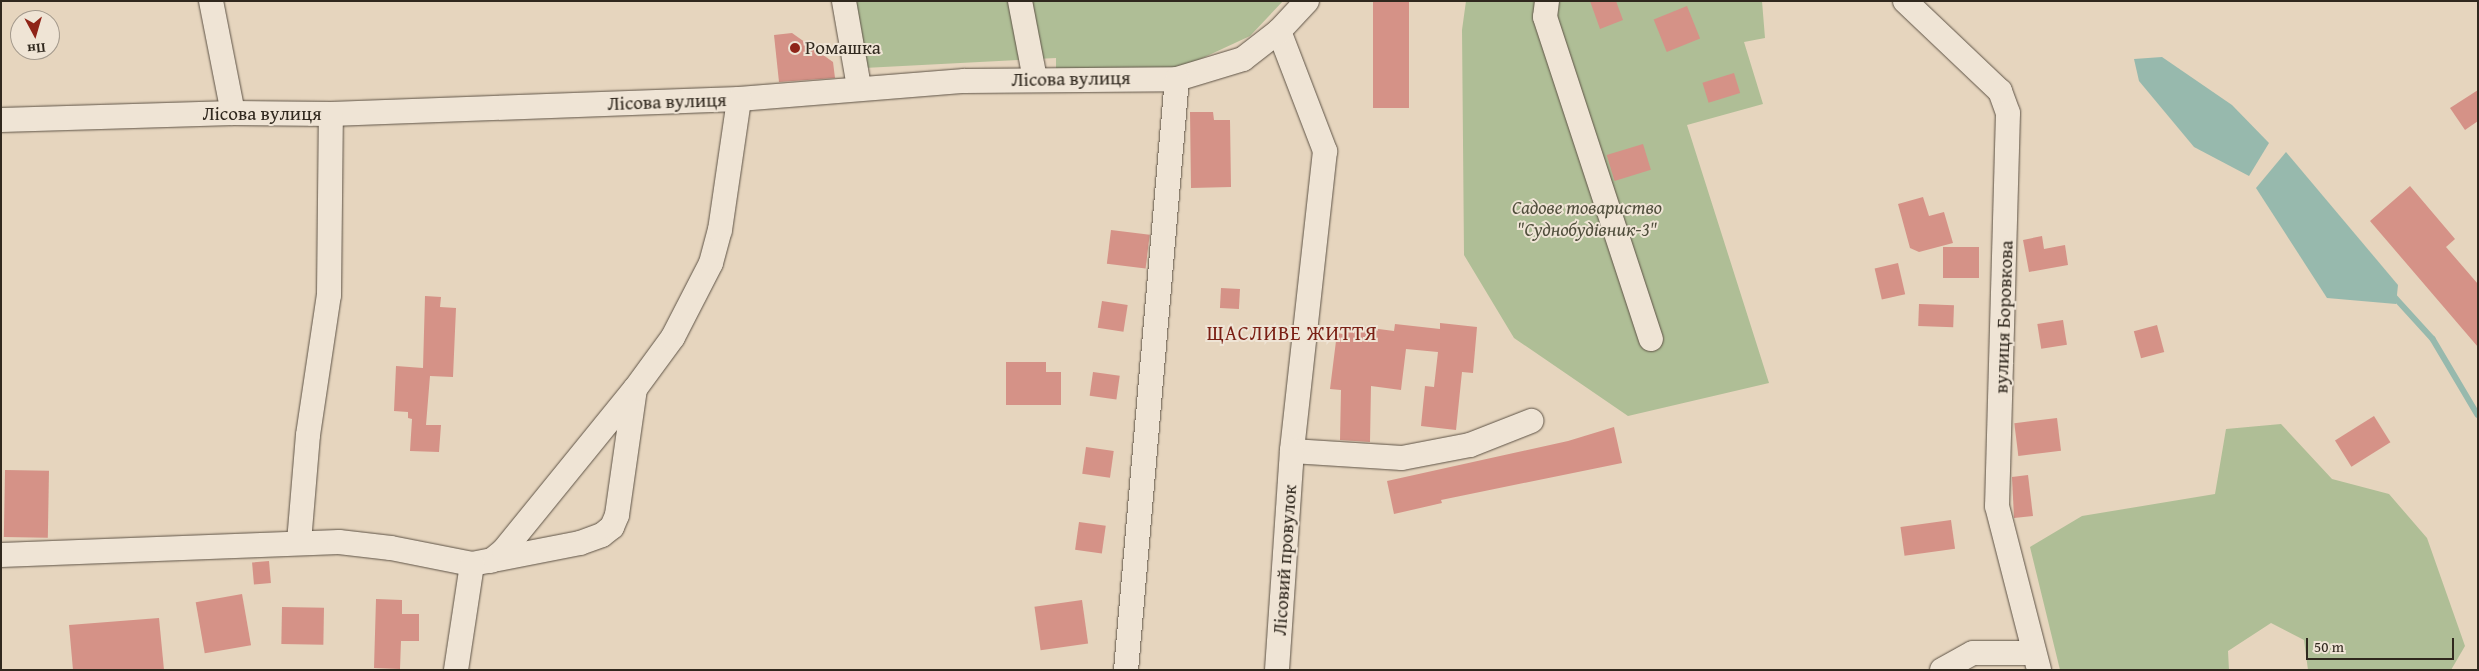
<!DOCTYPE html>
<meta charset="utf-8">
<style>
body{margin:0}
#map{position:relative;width:2479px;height:671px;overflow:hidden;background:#e6d5be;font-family:"Gentium Book Plus",serif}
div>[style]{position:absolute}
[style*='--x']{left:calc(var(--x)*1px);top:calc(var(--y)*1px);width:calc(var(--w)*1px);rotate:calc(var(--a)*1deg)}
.green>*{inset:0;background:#afbe96}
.water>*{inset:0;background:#97b9ad}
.stream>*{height:5.5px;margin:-2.75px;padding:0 2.75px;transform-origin:2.75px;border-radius:2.75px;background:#97b9ad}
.building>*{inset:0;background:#d59287;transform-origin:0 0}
.roads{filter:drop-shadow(0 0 1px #5e5346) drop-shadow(0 0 1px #5e5346)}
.minor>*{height:24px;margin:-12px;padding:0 12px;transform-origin:12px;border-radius:12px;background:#efe4d5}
.dots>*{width:14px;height:14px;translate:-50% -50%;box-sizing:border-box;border:2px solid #efe4d5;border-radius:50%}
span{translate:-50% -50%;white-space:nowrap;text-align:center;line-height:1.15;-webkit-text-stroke:4px #efe4d5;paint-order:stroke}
.poi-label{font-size:19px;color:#30281e}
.left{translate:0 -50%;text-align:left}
.street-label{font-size:19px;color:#30281e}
.park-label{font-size:19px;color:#504e3c;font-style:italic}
.neighbourhood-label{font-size:20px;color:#7a1f14;letter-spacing:1px}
.frame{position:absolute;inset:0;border:2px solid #30281e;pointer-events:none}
.north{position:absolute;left:10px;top:10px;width:50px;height:50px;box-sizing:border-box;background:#efe4d5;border:1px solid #a3998c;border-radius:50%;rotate:174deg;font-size:14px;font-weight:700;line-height:20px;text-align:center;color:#30281e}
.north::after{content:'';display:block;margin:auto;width:18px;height:22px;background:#8f2418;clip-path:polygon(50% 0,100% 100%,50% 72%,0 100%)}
.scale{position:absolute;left:2306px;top:638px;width:148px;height:22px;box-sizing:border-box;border:2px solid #30281e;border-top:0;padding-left:6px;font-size:15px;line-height:18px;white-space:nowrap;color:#30281e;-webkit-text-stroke:4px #efe4d5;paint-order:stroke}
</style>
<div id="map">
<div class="green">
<i style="clip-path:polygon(852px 1px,1283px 1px,1250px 36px,1181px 68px,1056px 71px,1056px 58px,864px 68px)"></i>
<i style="clip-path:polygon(1466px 1px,1762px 1px,1765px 38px,1744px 42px,1763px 104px,1687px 125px,1769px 383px,1628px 416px,1514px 338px,1464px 255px,1462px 30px)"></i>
<i style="clip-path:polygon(2281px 424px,2332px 479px,2389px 494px,2427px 538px,2465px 646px,2451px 670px,2308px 670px,2304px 640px,2271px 623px,2228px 651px,2229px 670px,2060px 670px,2030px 547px,2082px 516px,2215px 494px,2226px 429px)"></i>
</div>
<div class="water">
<i style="clip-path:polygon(2162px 57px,2232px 105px,2269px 143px,2249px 176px,2194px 147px,2139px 81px,2134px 59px)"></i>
<i style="clip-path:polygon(2286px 152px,2398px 285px,2396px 304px,2327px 298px,2256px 188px)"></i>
</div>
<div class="stream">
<i style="--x:2393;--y:295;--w:59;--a:47.7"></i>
<i style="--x:2433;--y:339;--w:88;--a:59.4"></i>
</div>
<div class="building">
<i style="left:1373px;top:1px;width:36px;height:107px"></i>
<i style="clip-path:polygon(1590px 1px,1616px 1px,1623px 20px,1600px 29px)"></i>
<i style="left:1687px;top:6px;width:35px;height:36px;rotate:68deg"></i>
<i style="clip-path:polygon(792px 33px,833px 62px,835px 78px,779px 82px,774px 35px)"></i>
<i style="left:1734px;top:73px;width:21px;height:33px;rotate:73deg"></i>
<i style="clip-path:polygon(2478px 90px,2478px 121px,2465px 130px,2450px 108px)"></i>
<i style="clip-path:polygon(1190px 112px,1213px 112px,1214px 120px,1230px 120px,1231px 187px,1191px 188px)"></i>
<i style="left:1643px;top:144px;width:27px;height:38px;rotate:73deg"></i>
<i style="clip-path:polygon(2410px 186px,2455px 239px,2446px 247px,2478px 284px,2478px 347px,2370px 221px)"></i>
<i style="clip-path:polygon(1923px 197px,1929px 216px,1944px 212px,1953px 243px,1919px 252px,1910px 248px,1898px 204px)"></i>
<i style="left:1111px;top:230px;width:39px;height:34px;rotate:7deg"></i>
<i style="clip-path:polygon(2042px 236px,2044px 249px,2065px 245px,2068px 265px,2029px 272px,2023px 240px)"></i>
<i style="left:1943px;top:247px;width:36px;height:31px"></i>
<i style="left:1898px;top:263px;width:32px;height:24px;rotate:77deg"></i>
<i style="left:1221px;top:288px;width:19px;height:20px;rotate:3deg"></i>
<i style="clip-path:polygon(425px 296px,441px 297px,440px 307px,456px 308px,453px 377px,430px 376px,426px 425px,441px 425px,439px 452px,410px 451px,412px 419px,408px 418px,408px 412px,394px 411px,396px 366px,423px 368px)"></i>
<i style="left:1102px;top:301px;width:26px;height:27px;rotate:9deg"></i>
<i style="left:1919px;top:304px;width:35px;height:22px;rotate:2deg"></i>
<i style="left:2063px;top:320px;width:25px;height:26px;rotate:81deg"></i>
<i style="clip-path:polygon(1440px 323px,1477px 327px,1473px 373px,1462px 372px,1456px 430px,1421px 426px,1425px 386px,1434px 387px,1438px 352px,1406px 349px,1401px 390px,1371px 386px,1370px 442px,1340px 440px,1341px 390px,1330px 389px,1337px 333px,1347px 335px,1348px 325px,1394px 331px,1395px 324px,1440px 329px)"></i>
<i style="left:2157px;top:325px;width:28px;height:24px;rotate:75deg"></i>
<i style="clip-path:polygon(1006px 362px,1046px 362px,1046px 372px,1061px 372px,1061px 405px,1006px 405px)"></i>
<i style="left:1093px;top:372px;width:27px;height:24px;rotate:8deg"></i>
<i style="left:2374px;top:416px;width:31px;height:46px;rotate:58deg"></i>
<i style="left:2057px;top:418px;width:33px;height:43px;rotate:83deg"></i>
<i style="clip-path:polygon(1614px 427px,1622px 463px,1441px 500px,1442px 503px,1394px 514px,1387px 481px,1568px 441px)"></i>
<i style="left:1086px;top:447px;width:28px;height:27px;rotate:8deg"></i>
<i style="left:5px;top:470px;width:44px;height:67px;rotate:1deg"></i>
<i style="clip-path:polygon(2028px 475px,2033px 516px,2014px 518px,2012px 477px)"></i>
<i style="left:1951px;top:520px;width:29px;height:51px;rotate:82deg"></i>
<i style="left:1079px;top:522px;width:27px;height:28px;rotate:8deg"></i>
<i style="left:269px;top:561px;width:22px;height:17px;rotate:85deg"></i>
<i style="left:242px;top:594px;width:52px;height:47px;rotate:80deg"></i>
<i style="clip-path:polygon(376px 599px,402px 600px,402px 614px,419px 614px,419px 641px,401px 641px,400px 669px,374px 668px)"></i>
<i style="left:1082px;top:600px;width:44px;height:48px;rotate:82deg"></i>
<i style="left:282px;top:607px;width:42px;height:37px;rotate:1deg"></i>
<i style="clip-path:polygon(159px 618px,164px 670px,73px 670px,69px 625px)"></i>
</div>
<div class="roads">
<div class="minor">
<i style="--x:211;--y:1;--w:114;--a:78.9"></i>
<i style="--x:844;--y:1;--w:87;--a:80.1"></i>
<i style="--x:1020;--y:1;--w:79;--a:79.1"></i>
<i style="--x:1547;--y:1;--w:16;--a:97"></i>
<i style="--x:1545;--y:17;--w:339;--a:71.8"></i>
<i style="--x:1905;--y:1;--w:131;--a:43.5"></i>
<i style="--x:2000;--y:91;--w:23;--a:70"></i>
<i style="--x:2008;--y:113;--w:393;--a:91.6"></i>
<i style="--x:1997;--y:506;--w:169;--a:75.6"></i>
<i style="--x:1279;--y:31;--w:129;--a:69"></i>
<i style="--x:1325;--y:151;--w:302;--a:96.3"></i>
<i style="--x:1292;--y:451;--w:110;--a:3.6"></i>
<i style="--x:1402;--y:458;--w:69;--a:-10.8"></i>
<i style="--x:1470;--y:445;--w:66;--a:-21.5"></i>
<i style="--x:1;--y:120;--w:232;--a:-1.7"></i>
<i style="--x:233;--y:113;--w:98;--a:0.6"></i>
<i style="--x:331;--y:114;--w:408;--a:-2.1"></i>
<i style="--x:739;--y:99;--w:226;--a:-4.6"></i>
<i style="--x:964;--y:81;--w:213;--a:-0.5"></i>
<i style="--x:1177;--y:79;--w:69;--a:-16.9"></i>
<i style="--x:1243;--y:59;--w:46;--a:-37.9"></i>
<i style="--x:1279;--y:31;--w:41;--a:-47"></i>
<i style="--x:299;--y:542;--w:107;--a:-85.2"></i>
<i style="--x:308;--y:435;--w:142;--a:-81.5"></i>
<i style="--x:329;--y:295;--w:181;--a:-89.4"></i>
<i style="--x:1;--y:555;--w:338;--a:-2.2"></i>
<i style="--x:339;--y:542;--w:52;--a:6.6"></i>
<i style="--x:391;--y:548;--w:83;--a:11.2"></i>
<i style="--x:472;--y:564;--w:110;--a:-11"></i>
<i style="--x:580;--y:543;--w:23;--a:-20"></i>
<i style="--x:602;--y:535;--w:13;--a:-39"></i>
<i style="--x:612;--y:527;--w:13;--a:-67"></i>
<i style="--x:617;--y:515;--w:127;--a:-81.9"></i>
<i style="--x:491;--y:561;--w:17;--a:-40"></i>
<i style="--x:504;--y:550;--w:208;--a:-50.9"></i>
<i style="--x:635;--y:389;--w:64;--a:-53.8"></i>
<i style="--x:673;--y:337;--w:83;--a:-62.8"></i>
<i style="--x:711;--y:263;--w:34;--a:-75"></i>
<i style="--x:720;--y:230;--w:132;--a:-81.7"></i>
<i style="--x:456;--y:670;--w:107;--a:-81.4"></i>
<i style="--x:1126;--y:670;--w:593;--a:-85.07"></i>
<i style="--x:1277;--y:670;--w:220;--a:-86.1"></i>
<i style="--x:1942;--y:670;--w:35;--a:-29"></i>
<i style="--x:1973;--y:653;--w:61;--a:0"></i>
</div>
</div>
<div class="dots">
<i style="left:795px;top:48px;background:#8f2418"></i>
</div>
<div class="poi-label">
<span class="left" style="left:805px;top:48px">Ромашка</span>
</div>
<div class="street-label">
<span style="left:1071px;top:79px;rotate:-1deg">Лісова вулиця</span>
<span style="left:667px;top:102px;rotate:-2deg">Лісова вулиця</span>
<span style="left:262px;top:114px">Лісова вулиця</span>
<span style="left:2004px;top:317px;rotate:-88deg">вулиця Боровкова</span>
<span style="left:1285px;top:560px;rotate:-86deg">Лісовий провулок</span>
</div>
<div class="park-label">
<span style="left:1587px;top:219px">Садове товариство<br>"Суднобудівник-3"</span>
</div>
<div class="neighbourhood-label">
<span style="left:1292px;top:332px">ЩАСЛИВЕ ЖИТТЯ</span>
</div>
<div class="frame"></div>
<div class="north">Пн</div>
<div class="scale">50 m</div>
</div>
